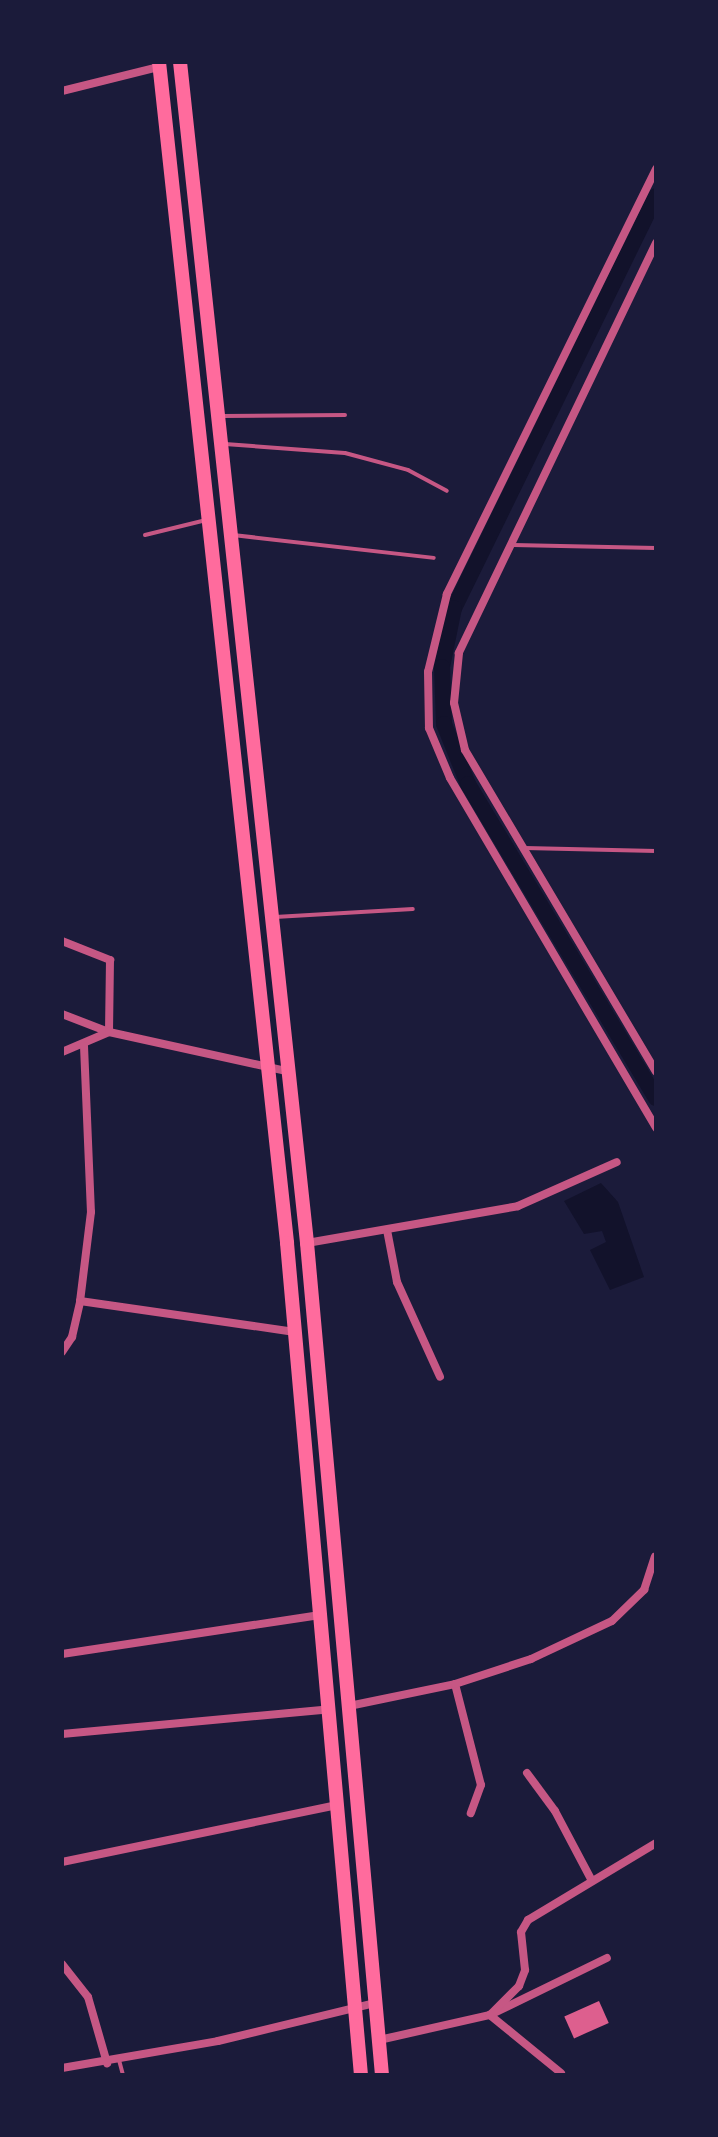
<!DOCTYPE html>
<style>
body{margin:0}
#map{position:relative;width:718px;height:2137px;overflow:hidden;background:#1b1b3a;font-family:"Work Sans",sans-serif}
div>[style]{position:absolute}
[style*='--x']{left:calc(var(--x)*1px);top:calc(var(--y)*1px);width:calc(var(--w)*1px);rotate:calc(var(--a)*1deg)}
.water>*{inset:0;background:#12122b}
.canal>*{height:16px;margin:-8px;padding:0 8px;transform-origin:8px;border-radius:8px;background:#12122b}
.building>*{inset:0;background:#dd5f8e;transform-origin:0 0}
.service>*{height:4px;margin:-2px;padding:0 2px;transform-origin:2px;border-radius:2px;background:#c65784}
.minor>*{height:8px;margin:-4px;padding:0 4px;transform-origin:4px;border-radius:4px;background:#c65784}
.trunk>*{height:14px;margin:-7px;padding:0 7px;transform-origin:7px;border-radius:7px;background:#ff6b9d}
span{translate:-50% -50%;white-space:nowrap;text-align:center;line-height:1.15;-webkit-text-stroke:8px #1b1b3a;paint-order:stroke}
.frame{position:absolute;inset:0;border:64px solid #1b1b3a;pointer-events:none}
</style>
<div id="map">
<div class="water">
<i style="clip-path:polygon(601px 1183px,618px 1202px,644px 1277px,610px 1290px,590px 1250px,606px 1242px,602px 1231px,584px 1234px,564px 1201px)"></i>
</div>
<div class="canal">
<i style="--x:656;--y:196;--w:459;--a:116.1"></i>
<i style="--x:454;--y:608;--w:60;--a:101.5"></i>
<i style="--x:442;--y:667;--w:57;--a:88"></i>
<i style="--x:444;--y:724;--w:65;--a:68.2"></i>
<i style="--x:468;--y:784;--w:366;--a:59.1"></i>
</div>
<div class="building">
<i style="left:599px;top:2001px;width:24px;height:38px;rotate:66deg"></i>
</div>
<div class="service">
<i style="--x:222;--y:416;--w:123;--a:-0.5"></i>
<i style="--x:225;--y:444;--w:120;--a:4.3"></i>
<i style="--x:345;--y:453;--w:65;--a:15.1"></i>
<i style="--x:408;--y:470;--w:44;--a:28.3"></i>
<i style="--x:145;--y:535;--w:63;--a:-13.8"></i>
<i style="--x:233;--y:535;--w:202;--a:6.5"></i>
<i style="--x:513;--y:545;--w:143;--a:1.2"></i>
<i style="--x:525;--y:848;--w:131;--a:1.3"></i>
<i style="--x:275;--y:917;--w:138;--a:-3.3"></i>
<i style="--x:119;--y:2060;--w:16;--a:75"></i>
</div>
<div class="minor">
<i style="--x:62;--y:91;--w:100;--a:-13.9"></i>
<i style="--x:656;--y:169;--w:474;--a:116.2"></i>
<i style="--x:447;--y:594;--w:80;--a:103.7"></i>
<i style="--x:428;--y:672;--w:56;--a:89"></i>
<i style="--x:429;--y:728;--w:54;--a:67.2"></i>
<i style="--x:450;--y:778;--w:406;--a:59.5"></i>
<i style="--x:656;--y:243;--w:455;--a:115.7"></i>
<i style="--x:459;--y:653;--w:50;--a:95.7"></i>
<i style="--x:454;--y:703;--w:48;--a:76.8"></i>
<i style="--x:465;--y:750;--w:374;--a:59.3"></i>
<i style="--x:62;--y:941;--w:52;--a:21.6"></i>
<i style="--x:110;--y:960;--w:72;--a:90.8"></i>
<i style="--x:109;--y:1032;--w:51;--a:156.9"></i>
<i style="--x:62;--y:1014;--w:50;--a:21"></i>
<i style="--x:109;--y:1032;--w:182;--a:12.4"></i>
<i style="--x:84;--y:1046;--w:166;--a:87.6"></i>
<i style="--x:91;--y:1212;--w:90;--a:97"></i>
<i style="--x:80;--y:1301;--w:217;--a:8.2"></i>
<i style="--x:387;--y:1230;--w:53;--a:79.1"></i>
<i style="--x:397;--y:1282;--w:104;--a:65.6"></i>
<i style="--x:307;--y:1243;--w:214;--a:-9.9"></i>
<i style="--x:518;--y:1206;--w:108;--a:-24"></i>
<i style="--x:62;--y:1352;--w:18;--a:-56"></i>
<i style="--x:72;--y:1337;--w:37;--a:-77"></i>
<i style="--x:62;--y:1654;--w:261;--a:-8.6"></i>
<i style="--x:455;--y:1684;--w:104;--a:75.6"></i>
<i style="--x:481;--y:1785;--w:30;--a:110"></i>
<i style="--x:349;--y:1706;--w:108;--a:-11.7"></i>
<i style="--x:455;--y:1684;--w:80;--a:-18.2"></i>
<i style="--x:531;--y:1659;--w:89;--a:-25.1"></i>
<i style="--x:612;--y:1621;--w:45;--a:-44.1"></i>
<i style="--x:644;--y:1590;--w:35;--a:-72"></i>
<i style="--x:62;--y:1734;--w:269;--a:-5.3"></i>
<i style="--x:527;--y:1773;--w:47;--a:53.6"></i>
<i style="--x:555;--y:1811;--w:79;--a:62.1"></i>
<i style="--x:62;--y:1862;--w:281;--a:-11.7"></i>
<i style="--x:62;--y:1964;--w:42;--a:51.8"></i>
<i style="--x:88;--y:1997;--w:69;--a:73.9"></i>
<i style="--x:379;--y:2040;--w:114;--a:-12.7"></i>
<i style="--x:490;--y:2015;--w:130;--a:-26"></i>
<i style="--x:62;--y:2068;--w:158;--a:-9.8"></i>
<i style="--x:218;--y:2041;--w:162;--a:-13.6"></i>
<i style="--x:561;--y:2073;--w:92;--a:-140.8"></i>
<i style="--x:490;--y:2015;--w:41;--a:-45"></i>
<i style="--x:519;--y:1986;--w:17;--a:-69"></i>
<i style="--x:525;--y:1970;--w:38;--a:-96"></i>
<i style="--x:521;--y:1932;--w:14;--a:-60"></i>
<i style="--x:528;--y:1920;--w:149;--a:-31"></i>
</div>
<div class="trunk">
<i style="--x:159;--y:62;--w:1188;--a:83.81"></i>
<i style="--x:287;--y:1243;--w:835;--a:84.92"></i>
<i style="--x:180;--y:62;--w:1188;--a:83.86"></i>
<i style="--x:307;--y:1243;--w:835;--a:84.85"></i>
</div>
<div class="frame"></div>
</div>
